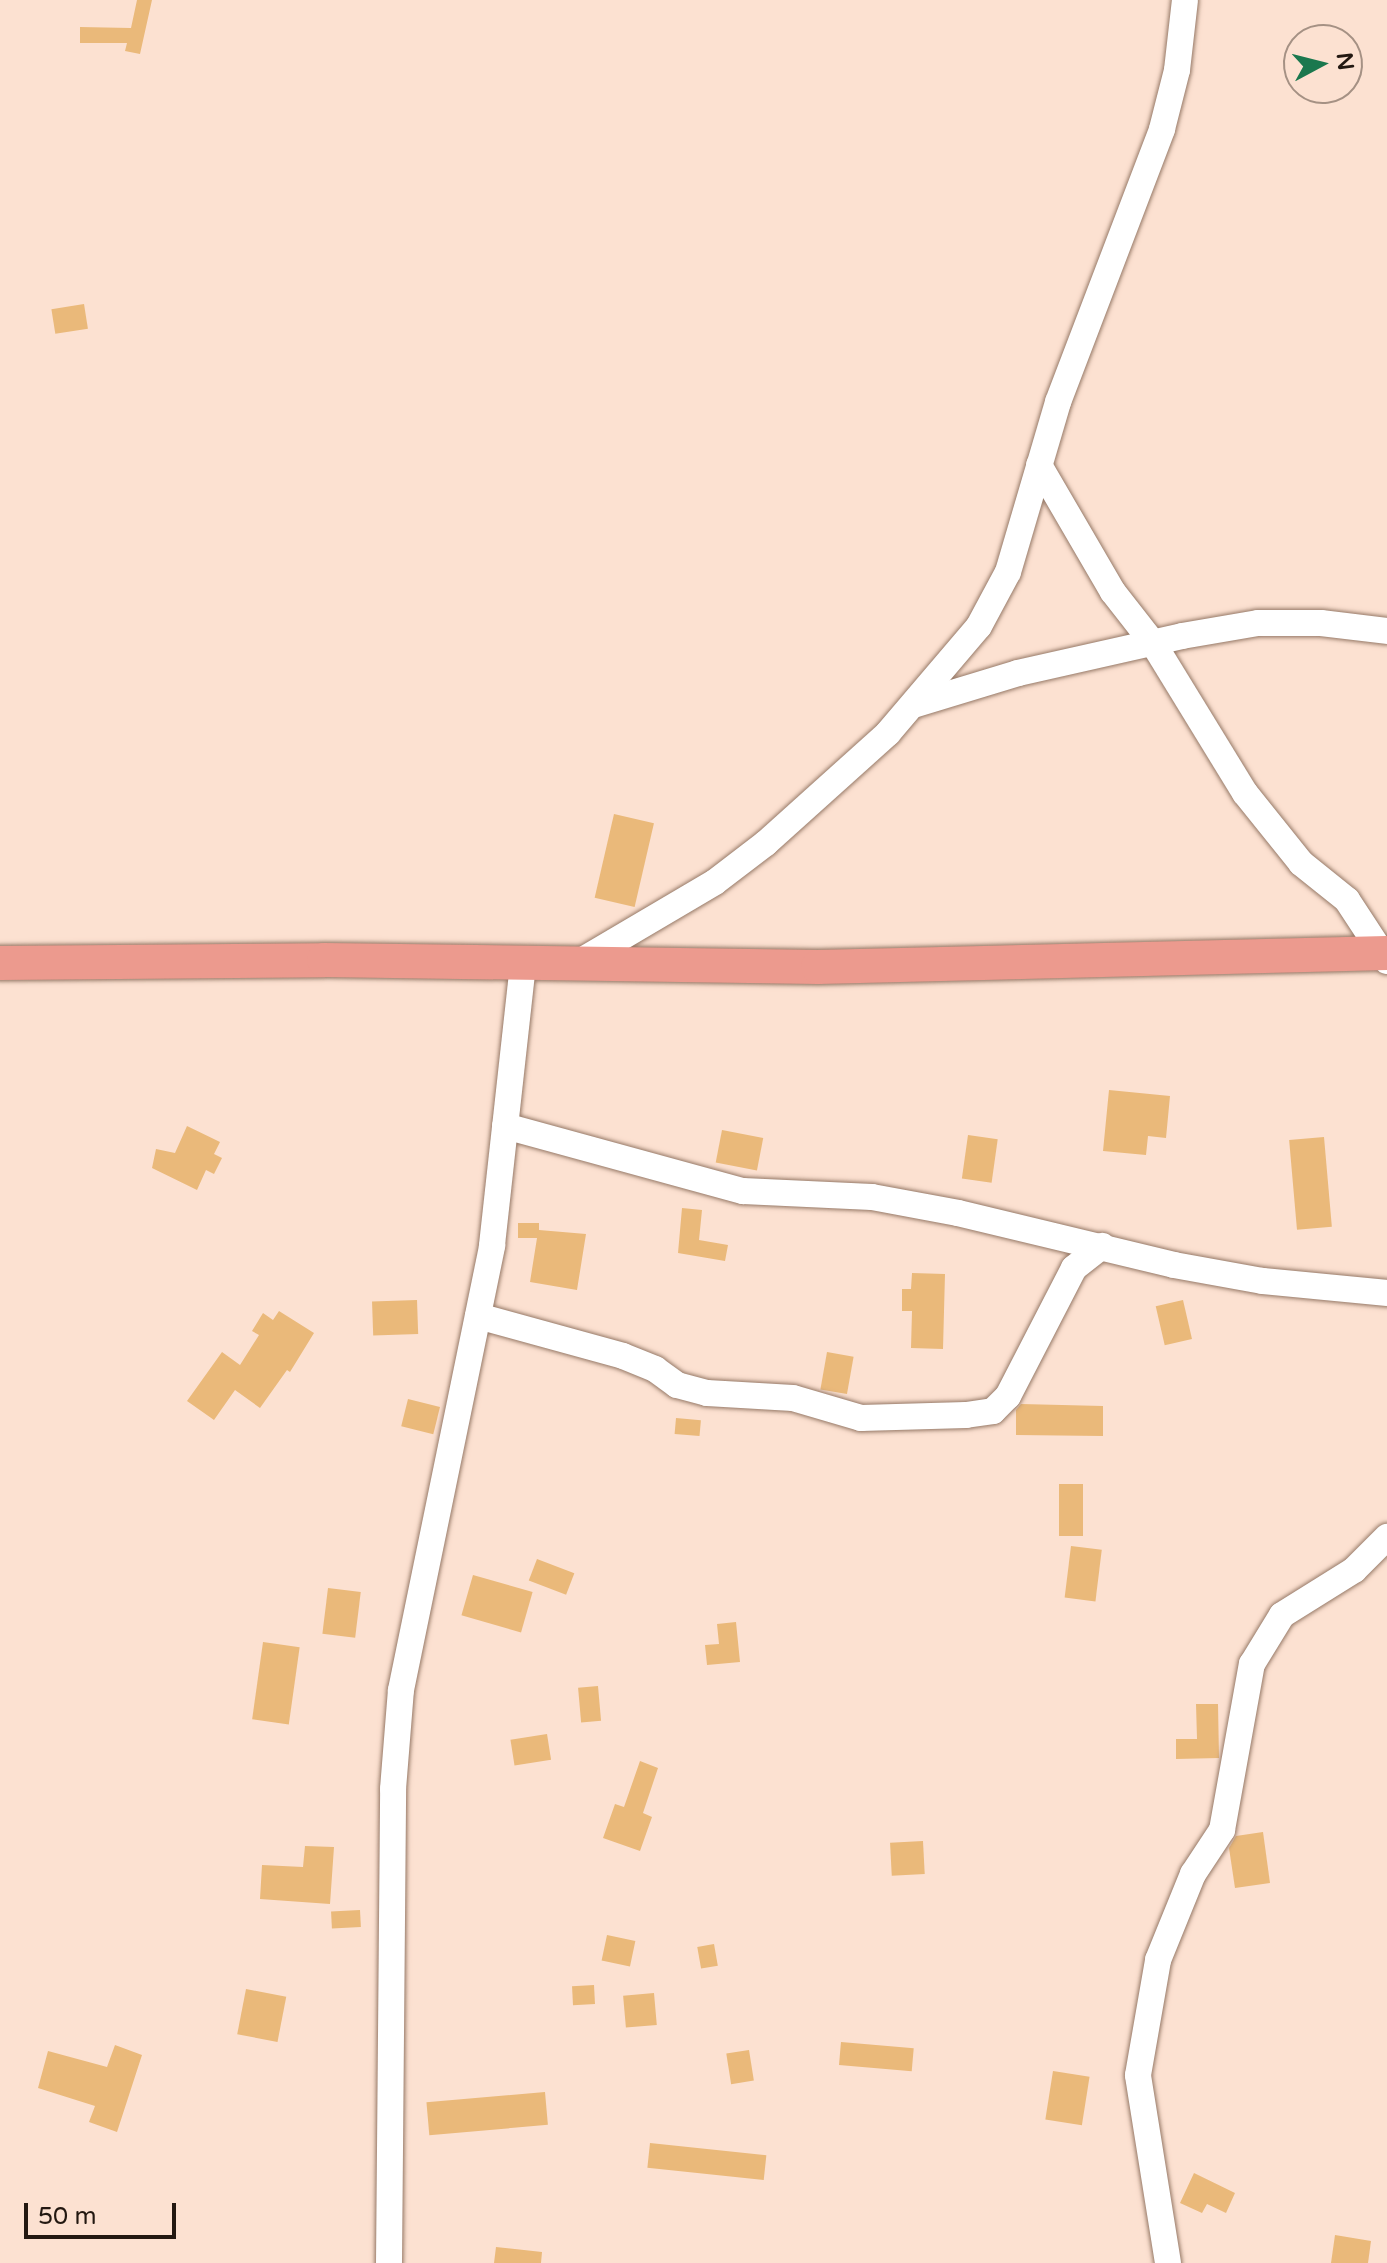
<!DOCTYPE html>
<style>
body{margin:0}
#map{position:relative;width:1387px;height:2263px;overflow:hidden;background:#fce1d1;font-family:"Varela Round",sans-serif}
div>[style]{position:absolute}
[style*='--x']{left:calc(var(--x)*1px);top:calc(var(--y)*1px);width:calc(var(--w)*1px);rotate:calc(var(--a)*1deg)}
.building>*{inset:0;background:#eab97a;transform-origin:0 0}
.roads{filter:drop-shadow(0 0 2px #967967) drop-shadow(0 0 2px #967967)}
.minor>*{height:26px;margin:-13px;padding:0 13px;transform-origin:13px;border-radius:13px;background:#fff}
.major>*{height:34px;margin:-17px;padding:0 17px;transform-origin:17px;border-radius:17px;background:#ec9a8e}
span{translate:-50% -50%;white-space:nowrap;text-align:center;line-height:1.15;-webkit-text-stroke:8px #fce1d1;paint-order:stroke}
.north{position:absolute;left:1283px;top:24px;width:80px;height:80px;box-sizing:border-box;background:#fce1d1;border:2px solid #a59184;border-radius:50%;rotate:83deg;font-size:22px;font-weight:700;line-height:32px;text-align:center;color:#231811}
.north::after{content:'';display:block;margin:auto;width:28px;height:36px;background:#1b784e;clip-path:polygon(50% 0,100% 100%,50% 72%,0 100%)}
.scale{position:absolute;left:24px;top:2203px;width:152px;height:36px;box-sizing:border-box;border:4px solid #231811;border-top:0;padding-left:10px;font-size:24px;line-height:28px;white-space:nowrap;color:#231811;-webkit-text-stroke:6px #fce1d1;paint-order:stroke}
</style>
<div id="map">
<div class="building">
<i style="clip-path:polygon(137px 0,152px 0,140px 54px,125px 51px,127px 43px,80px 43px,80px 27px,131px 28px)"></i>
<i style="left:84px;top:304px;width:25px;height:33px;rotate:81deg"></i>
<i style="left:614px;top:814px;width:41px;height:86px;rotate:13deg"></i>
<i style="clip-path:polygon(1109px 1090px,1170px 1096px,1166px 1138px,1148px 1136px,1146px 1155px,1103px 1151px)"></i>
<i style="clip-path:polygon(187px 1126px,220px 1142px,214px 1154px,222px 1158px,214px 1174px,206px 1170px,197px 1190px,152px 1168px,156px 1149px,175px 1153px)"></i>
<i style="left:722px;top:1130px;width:42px;height:33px;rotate:11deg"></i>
<i style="left:968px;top:1135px;width:30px;height:44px;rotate:8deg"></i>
<i style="left:1324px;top:1137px;width:90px;height:35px;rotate:85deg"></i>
<i style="clip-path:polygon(682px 1208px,702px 1210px,699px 1240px,728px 1245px,725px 1261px,678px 1253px)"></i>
<i style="clip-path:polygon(518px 1223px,539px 1223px,539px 1230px,586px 1234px,577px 1290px,530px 1282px,537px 1238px,518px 1238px)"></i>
<i style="clip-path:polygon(912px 1273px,945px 1274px,943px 1349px,911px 1348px,912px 1311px,902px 1311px,902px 1289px,911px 1289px)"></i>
<i style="left:417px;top:1300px;width:34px;height:45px;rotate:88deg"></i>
<i style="left:1183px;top:1300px;width:40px;height:28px;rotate:77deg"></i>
<i style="clip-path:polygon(279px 1311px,314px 1333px,290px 1372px,287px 1370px,260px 1408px,235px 1390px,214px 1420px,187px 1401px,222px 1352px,240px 1365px,259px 1335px,252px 1331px,263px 1313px,273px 1320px)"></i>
<i style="left:827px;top:1352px;width:27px;height:38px;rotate:10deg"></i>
<i style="left:408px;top:1399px;width:33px;height:28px;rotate:14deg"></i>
<i style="clip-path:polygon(1021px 1404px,1103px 1406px,1103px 1436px,1016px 1435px,1016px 1410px)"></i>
<i style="left:676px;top:1418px;width:25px;height:16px;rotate:5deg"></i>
<i style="left:1059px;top:1484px;width:24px;height:52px"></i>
<i style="left:1071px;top:1546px;width:31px;height:52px;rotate:7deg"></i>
<i style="left:537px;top:1559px;width:40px;height:23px;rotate:21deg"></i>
<i style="left:473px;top:1575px;width:62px;height:42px;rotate:16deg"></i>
<i style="left:328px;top:1588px;width:33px;height:46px;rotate:7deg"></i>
<i style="clip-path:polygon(736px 1622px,740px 1662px,707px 1665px,705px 1645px,719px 1644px,717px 1624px)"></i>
<i style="left:263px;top:1642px;width:37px;height:78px;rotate:8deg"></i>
<i style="left:598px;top:1686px;width:35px;height:20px;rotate:85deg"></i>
<i style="clip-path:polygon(1196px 1704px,1218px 1704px,1219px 1758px,1176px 1759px,1176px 1739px,1197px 1739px)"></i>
<i style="left:547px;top:1734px;width:26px;height:37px;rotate:81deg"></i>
<i style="clip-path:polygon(640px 1761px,658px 1768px,643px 1813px,652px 1817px,640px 1851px,603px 1838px,615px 1804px,624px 1807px)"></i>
<i style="clip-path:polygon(1263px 1832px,1270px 1883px,1235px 1888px,1229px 1848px,1236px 1836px)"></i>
<i style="left:923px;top:1841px;width:33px;height:33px;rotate:87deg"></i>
<i style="clip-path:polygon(305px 1846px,334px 1847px,330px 1904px,260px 1899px,262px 1865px,303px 1867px)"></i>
<i style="left:360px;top:1910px;width:17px;height:29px;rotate:87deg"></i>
<i style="left:607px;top:1935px;width:29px;height:26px;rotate:12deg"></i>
<i style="left:714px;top:1944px;width:22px;height:17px;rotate:80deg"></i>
<i style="left:594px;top:1985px;width:19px;height:22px;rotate:87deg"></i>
<i style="left:246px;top:1989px;width:41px;height:46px;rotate:11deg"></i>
<i style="left:654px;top:1993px;width:32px;height:31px;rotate:85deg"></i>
<i style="left:841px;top:2042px;width:73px;height:23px;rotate:5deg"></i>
<i style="clip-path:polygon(115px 2045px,142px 2055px,117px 2132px,89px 2122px,95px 2106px,38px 2088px,48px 2051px,107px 2067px)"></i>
<i style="left:749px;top:2050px;width:31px;height:23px;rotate:81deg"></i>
<i style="left:1053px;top:2071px;width:37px;height:49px;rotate:9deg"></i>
<i style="left:545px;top:2092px;width:33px;height:119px;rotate:85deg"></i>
<i style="left:650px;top:2143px;width:117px;height:25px;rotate:6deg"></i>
<i style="clip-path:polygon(1194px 2173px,1235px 2193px,1226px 2213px,1207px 2204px,1202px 2213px,1180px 2203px)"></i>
<i style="clip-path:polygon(1335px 2235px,1371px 2241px,1368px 2263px,1331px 2263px)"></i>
<i style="clip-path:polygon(496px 2247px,542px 2252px,541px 2263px,494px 2263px)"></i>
</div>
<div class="roads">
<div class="minor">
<i style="--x:1039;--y:465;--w:147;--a:59.8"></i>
<i style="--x:1113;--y:592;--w:65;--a:51.9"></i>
<i style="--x:1153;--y:643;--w:176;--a:58.5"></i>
<i style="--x:1245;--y:793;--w:90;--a:51.3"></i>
<i style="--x:1301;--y:863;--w:59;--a:38.8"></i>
<i style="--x:1347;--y:900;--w:73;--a:56.7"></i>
<i style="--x:913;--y:705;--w:110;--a:-16.9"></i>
<i style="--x:1018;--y:673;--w:168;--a:-12.7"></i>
<i style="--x:1182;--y:636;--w:77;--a:-9.7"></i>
<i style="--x:1258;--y:623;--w:63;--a:0"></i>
<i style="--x:1321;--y:623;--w:66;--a:6.9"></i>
<i style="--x:576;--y:964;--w:161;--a:-30.5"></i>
<i style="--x:715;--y:882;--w:64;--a:-37.4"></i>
<i style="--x:766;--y:843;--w:164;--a:-42"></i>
<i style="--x:888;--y:733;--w:140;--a:-49.6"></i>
<i style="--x:979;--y:626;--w:61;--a:-61.8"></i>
<i style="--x:1008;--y:572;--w:177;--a:-73.6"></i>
<i style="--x:1058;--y:402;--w:292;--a:-69.1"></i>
<i style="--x:1162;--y:129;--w:61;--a:-75.7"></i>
<i style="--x:1177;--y:70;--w:70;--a:-83.5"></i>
<i style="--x:505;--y:1126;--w:247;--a:15.3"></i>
<i style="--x:743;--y:1191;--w:129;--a:2.7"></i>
<i style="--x:872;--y:1197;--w:87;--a:10.5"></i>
<i style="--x:958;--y:1213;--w:222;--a:13.5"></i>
<i style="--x:1174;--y:1265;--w:90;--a:10.2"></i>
<i style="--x:1263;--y:1281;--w:125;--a:5.5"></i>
<i style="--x:478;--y:1316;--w:150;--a:15.4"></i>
<i style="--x:623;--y:1356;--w:35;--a:22"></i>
<i style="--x:655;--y:1369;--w:27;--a:36"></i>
<i style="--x:677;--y:1385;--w:31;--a:15"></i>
<i style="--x:707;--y:1393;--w:86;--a:3.3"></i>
<i style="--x:793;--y:1398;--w:71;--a:16.4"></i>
<i style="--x:861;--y:1418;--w:105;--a:-1.6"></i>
<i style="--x:966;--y:1415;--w:27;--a:-8"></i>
<i style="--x:993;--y:1411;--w:21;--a:-45"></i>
<i style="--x:1008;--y:1396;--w:144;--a:-62.7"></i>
<i style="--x:1074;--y:1268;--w:36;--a:-38"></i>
<i style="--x:389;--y:2263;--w:474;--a:-89.5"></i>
<i style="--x:393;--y:1789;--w:99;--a:-85.4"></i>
<i style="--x:401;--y:1690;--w:454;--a:-78.4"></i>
<i style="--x:492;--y:1245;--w:284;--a:-83.7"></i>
<i style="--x:1168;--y:2263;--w:190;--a:-99.1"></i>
<i style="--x:1138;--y:2075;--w:117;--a:-80.1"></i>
<i style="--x:1158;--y:1960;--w:93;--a:-67.9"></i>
<i style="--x:1193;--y:1874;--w:53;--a:-56.6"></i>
<i style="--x:1222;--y:1830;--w:169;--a:-79.8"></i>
<i style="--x:1252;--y:1664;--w:57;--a:-58.5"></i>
<i style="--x:1282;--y:1615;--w:85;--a:-32"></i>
<i style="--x:1354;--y:1570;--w:47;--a:-45"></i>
</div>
<div class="major">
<i style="--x:0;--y:963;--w:324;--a:-0.5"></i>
<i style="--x:324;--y:960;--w:494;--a:0.8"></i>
<i style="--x:818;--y:967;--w:569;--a:-1.41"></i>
</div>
</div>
<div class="north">N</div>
<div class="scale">50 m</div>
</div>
